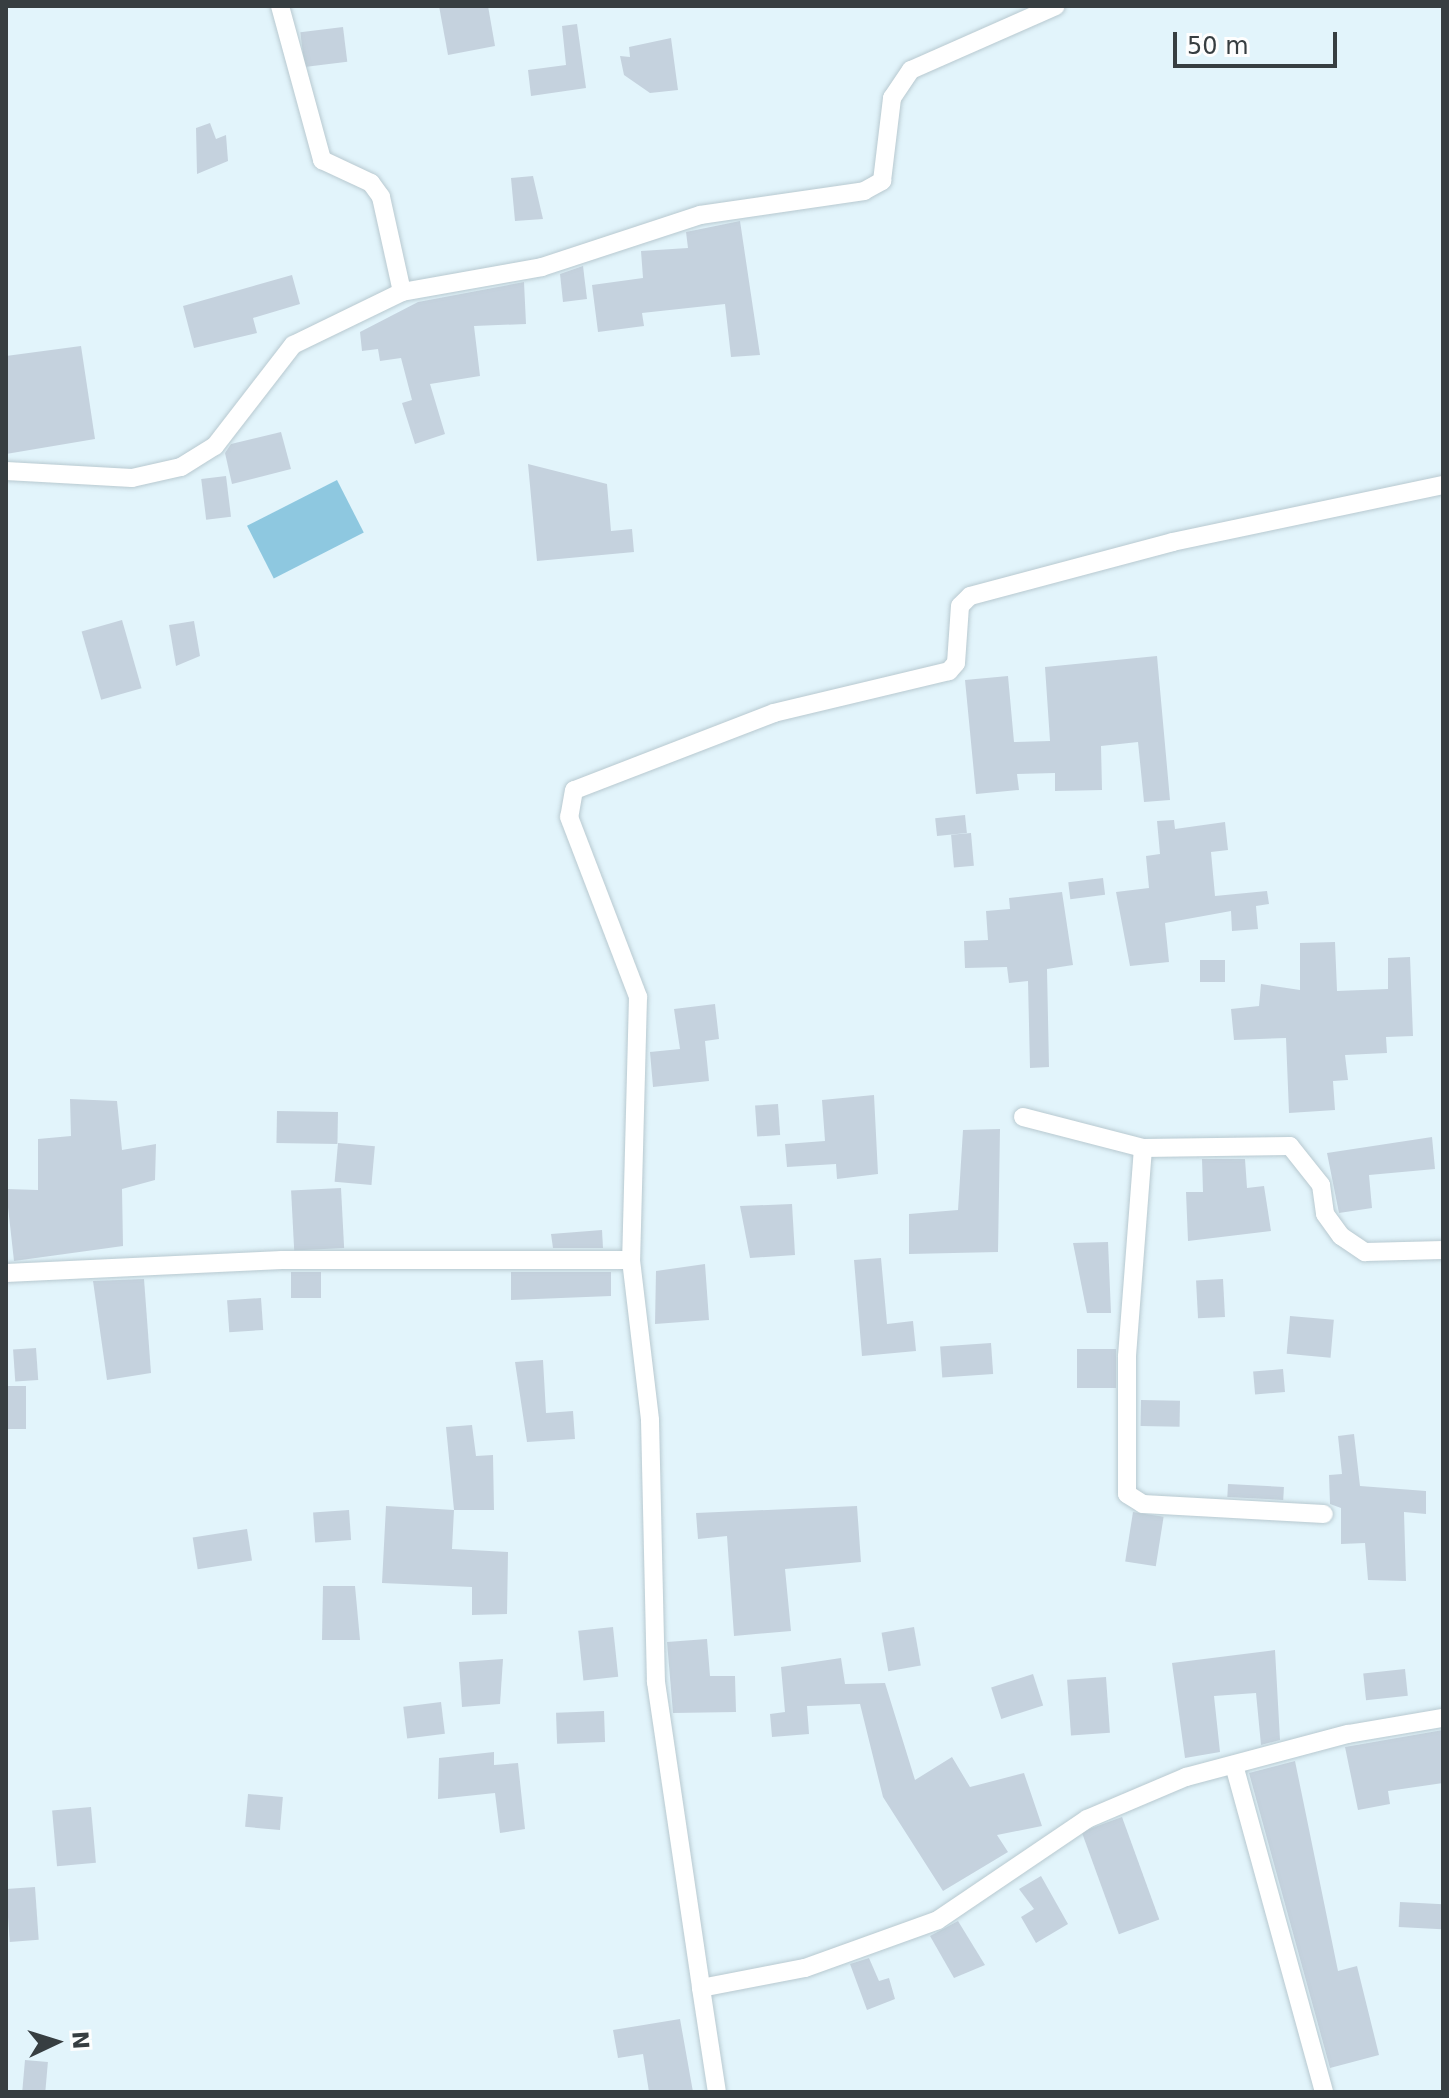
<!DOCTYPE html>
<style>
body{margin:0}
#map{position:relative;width:1449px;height:2098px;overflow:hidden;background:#e2f4fb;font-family:"DejaVu Sans",sans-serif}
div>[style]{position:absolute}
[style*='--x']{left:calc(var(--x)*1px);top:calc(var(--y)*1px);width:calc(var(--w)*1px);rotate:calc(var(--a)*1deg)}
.green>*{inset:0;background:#8ec8e0;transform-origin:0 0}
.building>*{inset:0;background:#c5d2de;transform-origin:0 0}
.roads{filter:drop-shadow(0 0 2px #b8c9d0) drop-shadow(0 0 2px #b8c9d0)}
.minor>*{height:18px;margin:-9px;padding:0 9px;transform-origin:9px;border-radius:9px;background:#fff}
span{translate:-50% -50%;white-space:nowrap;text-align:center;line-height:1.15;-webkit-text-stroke:7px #fefefe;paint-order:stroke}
.frame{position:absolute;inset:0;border:8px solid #373e41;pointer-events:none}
.north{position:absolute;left:16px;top:2002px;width:80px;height:80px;-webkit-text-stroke:6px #fefefe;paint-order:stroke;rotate:86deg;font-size:22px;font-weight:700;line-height:32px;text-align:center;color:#373e41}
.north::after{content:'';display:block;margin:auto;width:28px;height:36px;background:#373e41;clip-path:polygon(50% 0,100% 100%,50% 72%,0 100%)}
.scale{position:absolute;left:1173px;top:32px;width:164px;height:36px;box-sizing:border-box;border:4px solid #373e41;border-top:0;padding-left:10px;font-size:24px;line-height:28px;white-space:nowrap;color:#373e41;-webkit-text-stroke:6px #fefefe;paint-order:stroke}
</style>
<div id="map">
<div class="green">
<i style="left:337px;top:480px;width:59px;height:101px;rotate:63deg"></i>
</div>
<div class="building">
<i style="clip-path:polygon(439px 6px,488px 6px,495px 46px,448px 55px)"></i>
<i style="clip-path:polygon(577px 24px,586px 88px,531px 96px,528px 70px,566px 65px,562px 26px)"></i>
<i style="left:343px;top:27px;width:35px;height:43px;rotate:83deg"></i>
<i style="clip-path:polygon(671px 38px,678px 90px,650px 93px,624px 75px,620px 56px,630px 57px,629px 47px)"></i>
<i style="clip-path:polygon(210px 123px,216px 139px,226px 135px,228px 161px,197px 174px,196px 128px)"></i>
<i style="clip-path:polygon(533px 176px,543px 219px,515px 221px,511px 178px)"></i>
<i style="clip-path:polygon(740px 221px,760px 355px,731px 357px,725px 304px,642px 313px,644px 326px,598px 332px,592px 285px,643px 278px,641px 251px,688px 248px,686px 232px)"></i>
<i style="clip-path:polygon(583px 266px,587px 299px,563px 302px,560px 274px)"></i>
<i style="clip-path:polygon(292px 275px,300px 304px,253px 318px,257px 333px,194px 348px,183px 306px)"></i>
<i style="clip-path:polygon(524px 282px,526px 324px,474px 326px,480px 376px,430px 384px,445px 434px,415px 444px,402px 403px,412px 400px,401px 358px,380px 361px,378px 349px,362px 351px,360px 332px,418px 302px)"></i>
<i style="clip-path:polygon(81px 346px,95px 439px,6px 454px,6px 356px)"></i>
<i style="clip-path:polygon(281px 432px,291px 469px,232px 484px,225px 453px,231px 444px)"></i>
<i style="clip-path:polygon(528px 464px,607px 484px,611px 531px,632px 529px,634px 552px,537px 561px)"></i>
<i style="left:226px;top:476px;width:41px;height:25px;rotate:83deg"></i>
<i style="left:122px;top:620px;width:71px;height:42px;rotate:74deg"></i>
<i style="clip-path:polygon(194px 621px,200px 656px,176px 666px,169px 625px)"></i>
<i style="clip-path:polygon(1157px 656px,1170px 800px,1144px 802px,1138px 742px,1101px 746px,1102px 790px,1055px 791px,1055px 773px,1017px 774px,1019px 790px,976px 794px,965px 680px,1008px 676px,1014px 742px,1050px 741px,1045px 667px)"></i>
<i style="left:965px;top:815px;width:18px;height:30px;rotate:84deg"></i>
<i style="clip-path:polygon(1174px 820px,1175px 829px,1225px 822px,1228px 850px,1211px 852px,1215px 896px,1267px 891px,1269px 904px,1256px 906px,1258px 929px,1232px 931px,1231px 911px,1165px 923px,1169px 962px,1130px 966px,1116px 892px,1149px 888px,1146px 856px,1160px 854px,1157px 821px)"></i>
<i style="left:971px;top:833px;width:33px;height:20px;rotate:85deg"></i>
<i style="left:1103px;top:878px;width:17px;height:35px;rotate:83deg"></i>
<i style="clip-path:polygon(1062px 892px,1073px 965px,1047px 969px,1049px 1067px,1030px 1068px,1028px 981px,1009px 983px,1007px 967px,965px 968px,964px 941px,988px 940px,986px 911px,1010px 909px,1009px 898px)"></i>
<i style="clip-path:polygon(1335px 942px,1337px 991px,1388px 989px,1388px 958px,1410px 957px,1413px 1036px,1386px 1037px,1387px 1053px,1345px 1055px,1348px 1080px,1333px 1081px,1335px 1110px,1289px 1113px,1286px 1038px,1234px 1040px,1231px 1009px,1259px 1006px,1261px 984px,1300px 990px,1300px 943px)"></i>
<i style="left:1225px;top:960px;width:22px;height:25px;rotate:90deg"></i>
<i style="clip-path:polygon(715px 1004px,719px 1039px,705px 1041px,709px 1081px,653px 1087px,650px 1052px,680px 1049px,674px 1009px)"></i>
<i style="clip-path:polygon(874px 1095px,878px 1174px,837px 1179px,836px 1164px,787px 1167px,785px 1144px,825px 1141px,822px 1100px)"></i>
<i style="clip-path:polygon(70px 1099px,117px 1101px,122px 1150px,156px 1144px,155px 1180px,122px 1189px,123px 1246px,14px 1261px,6px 1189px,38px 1190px,38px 1139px,71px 1136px)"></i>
<i style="left:778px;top:1104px;width:31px;height:23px;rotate:86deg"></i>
<i style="left:277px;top:1111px;width:61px;height:32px;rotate:1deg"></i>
<i style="clip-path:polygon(1000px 1129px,998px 1252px,909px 1254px,909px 1214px,958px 1210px,963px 1130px)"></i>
<i style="clip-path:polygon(1432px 1137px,1435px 1169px,1369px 1175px,1372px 1208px,1339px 1213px,1327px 1153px)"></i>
<i style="left:338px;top:1143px;width:37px;height:39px;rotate:5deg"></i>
<i style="clip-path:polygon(1202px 1159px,1245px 1159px,1247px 1188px,1264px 1186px,1271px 1231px,1188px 1241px,1186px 1192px,1203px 1192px)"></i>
<i style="left:341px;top:1188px;width:60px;height:50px;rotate:87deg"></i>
<i style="clip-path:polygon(792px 1204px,795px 1255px,750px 1258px,740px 1206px)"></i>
<i style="clip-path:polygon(602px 1230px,603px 1248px,553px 1248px,551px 1234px)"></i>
<i style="clip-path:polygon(1108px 1242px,1111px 1313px,1087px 1313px,1073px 1243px)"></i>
<i style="clip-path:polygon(881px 1258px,887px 1324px,913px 1321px,916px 1351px,862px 1356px,854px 1260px)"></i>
<i style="clip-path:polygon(705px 1264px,709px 1320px,655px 1324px,656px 1271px)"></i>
<i style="left:291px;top:1272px;width:30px;height:26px"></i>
<i style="clip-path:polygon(511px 1272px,611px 1272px,611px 1296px,511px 1300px)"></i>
<i style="clip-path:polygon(144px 1279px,151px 1373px,107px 1380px,93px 1281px)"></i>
<i style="left:1223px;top:1279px;width:38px;height:27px;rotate:87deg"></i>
<i style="left:261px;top:1298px;width:32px;height:34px;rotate:86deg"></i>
<i style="left:1290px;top:1316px;width:44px;height:38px;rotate:5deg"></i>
<i style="left:991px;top:1343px;width:31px;height:51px;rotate:86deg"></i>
<i style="left:36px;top:1348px;width:32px;height:23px;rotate:86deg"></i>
<i style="left:1077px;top:1349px;width:39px;height:39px"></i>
<i style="clip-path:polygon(543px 1360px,546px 1413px,573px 1411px,575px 1439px,527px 1442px,515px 1362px)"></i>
<i style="left:1283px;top:1369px;width:23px;height:30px;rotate:85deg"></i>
<i style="left:6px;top:1386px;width:20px;height:43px"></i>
<i style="left:1141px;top:1400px;width:39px;height:26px;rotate:1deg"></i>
<i style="clip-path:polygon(472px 1425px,476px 1456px,493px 1455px,494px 1510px,454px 1510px,446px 1427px)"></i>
<i style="clip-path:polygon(1354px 1434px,1360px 1486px,1426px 1491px,1426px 1514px,1404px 1512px,1406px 1581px,1368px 1580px,1365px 1543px,1341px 1544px,1341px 1508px,1330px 1504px,1329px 1475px,1342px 1474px,1338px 1436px)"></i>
<i style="left:1228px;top:1484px;width:56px;height:13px;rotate:3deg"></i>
<i style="clip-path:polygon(386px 1506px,454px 1510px,452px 1549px,508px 1552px,507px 1614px,472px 1615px,472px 1587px,382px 1583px)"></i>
<i style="clip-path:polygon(857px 1506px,861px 1562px,785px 1569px,791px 1631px,734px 1636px,727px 1536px,698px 1539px,696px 1513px)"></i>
<i style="left:349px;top:1510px;width:30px;height:36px;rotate:86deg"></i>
<i style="left:1133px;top:1512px;width:31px;height:50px;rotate:9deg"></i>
<i style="left:247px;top:1529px;width:32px;height:55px;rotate:81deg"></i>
<i style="clip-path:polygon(323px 1586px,355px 1586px,360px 1640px,322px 1640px)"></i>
<i style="left:613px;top:1627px;width:50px;height:35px;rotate:84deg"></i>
<i style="left:914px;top:1627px;width:39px;height:33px;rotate:80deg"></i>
<i style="clip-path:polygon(707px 1639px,710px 1676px,735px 1676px,736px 1712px,673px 1713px,667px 1642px)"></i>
<i style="clip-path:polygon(1275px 1650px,1280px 1740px,1261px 1745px,1256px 1693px,1214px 1696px,1220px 1752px,1185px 1758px,1172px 1663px)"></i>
<i style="clip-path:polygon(841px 1658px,845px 1684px,885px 1683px,915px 1780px,952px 1757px,970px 1787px,1024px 1773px,1042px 1826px,997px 1835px,1008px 1852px,943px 1891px,883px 1797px,860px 1704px,807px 1706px,809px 1734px,772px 1737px,770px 1714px,785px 1712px,781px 1667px)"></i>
<i style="clip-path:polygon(503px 1659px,500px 1704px,462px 1707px,459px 1662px)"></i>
<i style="left:1405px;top:1669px;width:27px;height:42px;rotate:84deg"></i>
<i style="left:1033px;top:1674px;width:33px;height:44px;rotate:72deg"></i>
<i style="left:1106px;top:1677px;width:56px;height:39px;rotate:86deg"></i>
<i style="left:441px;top:1702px;width:32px;height:38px;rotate:83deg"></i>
<i style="left:604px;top:1711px;width:31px;height:48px;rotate:88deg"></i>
<i style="clip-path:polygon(1443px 1730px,1443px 1783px,1388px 1791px,1390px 1804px,1358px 1810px,1345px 1747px)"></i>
<i style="clip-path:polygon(494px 1752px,494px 1765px,518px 1763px,525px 1829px,500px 1833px,495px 1793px,438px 1799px,439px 1758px)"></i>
<i style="clip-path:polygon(1295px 1761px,1338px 1971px,1357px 1966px,1379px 2055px,1330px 2068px,1249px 1773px)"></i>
<i style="left:248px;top:1794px;width:35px;height:33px;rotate:5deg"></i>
<i style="left:91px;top:1807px;width:56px;height:39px;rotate:85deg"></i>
<i style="left:1122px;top:1817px;width:109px;height:43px;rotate:70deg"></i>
<i style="clip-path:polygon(1041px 1876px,1068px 1924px,1036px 1943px,1021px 1917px,1034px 1909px,1019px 1889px)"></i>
<i style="left:35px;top:1887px;width:53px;height:29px;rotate:86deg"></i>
<i style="left:1400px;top:1902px;width:43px;height:25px;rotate:3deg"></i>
<i style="clip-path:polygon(958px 1921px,985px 1965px,954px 1978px,930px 1936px)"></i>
<i style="clip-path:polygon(869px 1958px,879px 1981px,889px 1978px,895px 1999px,867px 2010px,850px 1964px)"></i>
<i style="clip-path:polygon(680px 2019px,693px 2092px,649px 2092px,643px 2054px,618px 2058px,613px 2030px)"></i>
<i style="left:25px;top:2060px;width:23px;height:32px;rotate:5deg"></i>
</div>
<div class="roads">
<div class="minor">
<i style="--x:280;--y:6;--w:160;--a:74.7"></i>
<i style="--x:322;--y:160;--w:54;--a:25.1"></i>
<i style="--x:371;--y:183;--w:17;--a:54"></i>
<i style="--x:381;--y:197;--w:97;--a:77.5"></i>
<i style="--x:6;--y:471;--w:126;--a:3.2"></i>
<i style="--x:132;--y:478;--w:50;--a:-12.7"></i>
<i style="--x:181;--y:467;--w:40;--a:-32"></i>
<i style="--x:215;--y:446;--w:128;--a:-52.3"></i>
<i style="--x:293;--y:345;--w:121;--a:-25.9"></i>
<i style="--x:402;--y:292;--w:142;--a:-10.1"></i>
<i style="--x:542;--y:267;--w:166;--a:-18.2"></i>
<i style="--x:700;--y:215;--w:166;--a:-8.3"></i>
<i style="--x:864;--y:191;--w:21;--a:-29"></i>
<i style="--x:882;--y:181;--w:84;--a:-83.1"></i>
<i style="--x:892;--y:98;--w:34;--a:-56"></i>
<i style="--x:911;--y:70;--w:158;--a:-23.8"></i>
<i style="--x:1443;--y:485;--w:276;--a:168.1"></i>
<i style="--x:1173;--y:542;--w:210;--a:165.1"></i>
<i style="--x:970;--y:596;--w:14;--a:135"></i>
<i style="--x:960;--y:606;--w:57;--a:94"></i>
<i style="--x:956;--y:663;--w:11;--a:131"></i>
<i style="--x:949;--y:671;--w:180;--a:166.5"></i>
<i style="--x:774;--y:713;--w:214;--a:158.9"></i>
<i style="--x:574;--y:790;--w:27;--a:100"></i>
<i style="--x:569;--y:817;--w:193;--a:69"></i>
<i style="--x:638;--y:997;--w:263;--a:91.5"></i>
<i style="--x:631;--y:1260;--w:161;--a:83.2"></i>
<i style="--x:650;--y:1420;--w:262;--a:88.7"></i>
<i style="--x:656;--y:1682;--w:309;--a:81.6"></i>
<i style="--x:701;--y:1988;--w:106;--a:-10.9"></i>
<i style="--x:805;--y:1968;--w:141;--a:-19.8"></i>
<i style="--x:938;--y:1920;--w:180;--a:-34.1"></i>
<i style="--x:1087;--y:1819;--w:108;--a:-23"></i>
<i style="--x:1186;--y:1777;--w:168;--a:-14.9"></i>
<i style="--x:1348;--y:1734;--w:96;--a:-9.6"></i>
<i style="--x:1023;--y:1117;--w:124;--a:14.5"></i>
<i style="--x:1143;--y:1148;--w:147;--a:-0.8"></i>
<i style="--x:1290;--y:1146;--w:50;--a:51.5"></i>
<i style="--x:1321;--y:1185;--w:29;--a:82"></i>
<i style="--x:1325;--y:1214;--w:27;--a:54"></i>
<i style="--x:1341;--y:1236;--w:29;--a:34"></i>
<i style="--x:1365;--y:1252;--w:78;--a:-1.5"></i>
<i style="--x:1143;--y:1148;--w:210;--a:94.4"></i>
<i style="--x:1127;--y:1357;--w:137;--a:90"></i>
<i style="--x:1127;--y:1494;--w:19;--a:32"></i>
<i style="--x:1143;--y:1504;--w:181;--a:3.2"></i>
<i style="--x:6;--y:1273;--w:276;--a:-2.7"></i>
<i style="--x:282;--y:1260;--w:349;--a:0"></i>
<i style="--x:1234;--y:1765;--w:339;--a:74.6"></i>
<i style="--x:701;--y:1988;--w:105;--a:81.3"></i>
</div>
</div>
<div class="frame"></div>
<div class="north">N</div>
<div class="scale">50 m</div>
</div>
